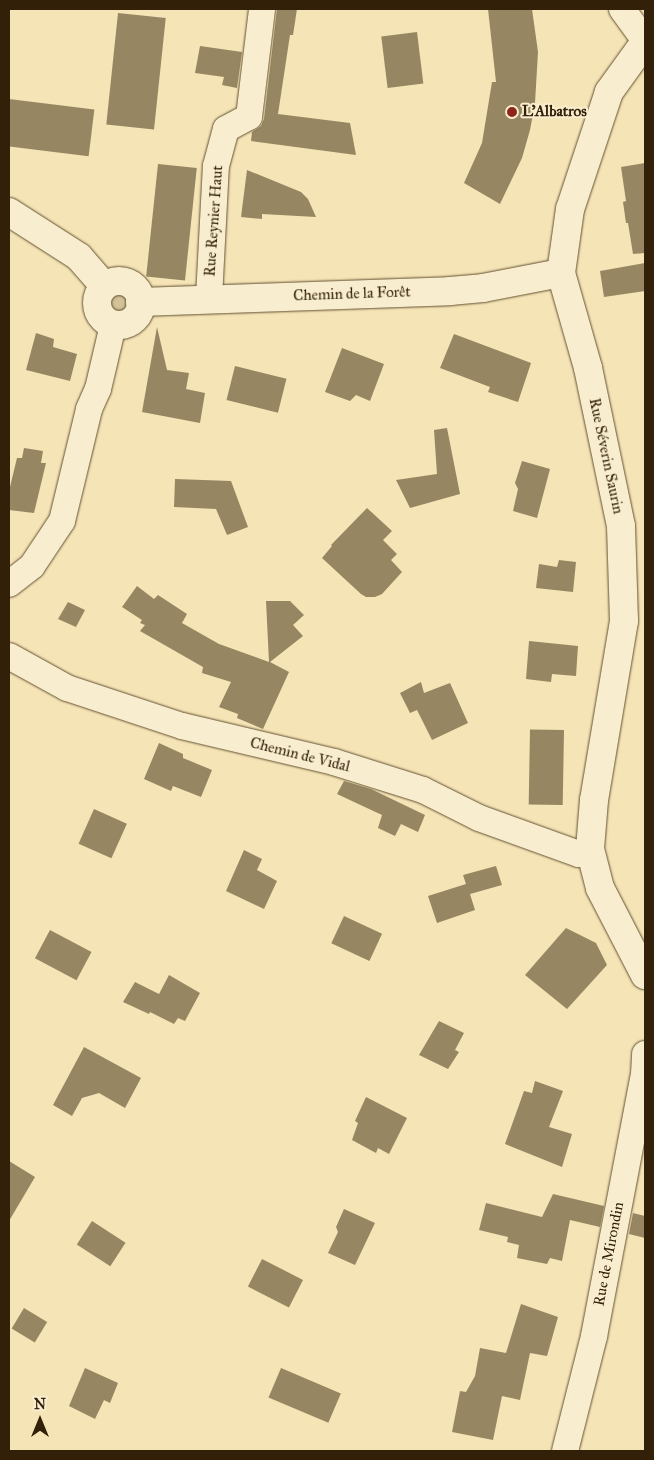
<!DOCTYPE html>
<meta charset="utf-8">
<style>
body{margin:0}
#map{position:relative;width:654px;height:1460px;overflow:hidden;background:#f5e4b5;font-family:"IM FELL Great Primer",serif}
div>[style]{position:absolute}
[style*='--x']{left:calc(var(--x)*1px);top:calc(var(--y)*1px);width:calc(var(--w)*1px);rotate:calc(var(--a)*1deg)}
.green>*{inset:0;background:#d4c398}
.round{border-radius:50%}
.building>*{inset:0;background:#978662;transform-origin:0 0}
.roads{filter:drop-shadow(0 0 1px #635133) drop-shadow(0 0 1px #635133)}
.minor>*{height:26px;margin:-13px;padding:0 13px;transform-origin:13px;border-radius:13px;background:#f8edcf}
.tertiary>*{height:28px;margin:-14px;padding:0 14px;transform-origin:14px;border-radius:14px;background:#f8edcf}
.tertiary>.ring{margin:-14px;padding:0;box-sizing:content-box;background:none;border:28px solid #f8edcf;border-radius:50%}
.dots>*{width:14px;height:14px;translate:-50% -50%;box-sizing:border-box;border:2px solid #f8edcf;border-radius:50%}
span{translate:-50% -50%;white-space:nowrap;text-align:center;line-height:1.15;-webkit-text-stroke:4px #f8edcf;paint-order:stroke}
.poi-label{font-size:15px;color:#322008;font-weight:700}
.left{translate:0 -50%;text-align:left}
.street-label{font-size:15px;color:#322008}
.frame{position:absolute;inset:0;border:10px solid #322008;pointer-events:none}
.north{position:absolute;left:15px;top:1395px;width:50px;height:50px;-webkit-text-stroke:4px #f8edcf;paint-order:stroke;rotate:0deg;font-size:14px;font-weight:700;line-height:20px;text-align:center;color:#322008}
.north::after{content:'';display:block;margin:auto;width:18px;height:22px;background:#322008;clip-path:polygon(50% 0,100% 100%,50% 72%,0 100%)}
</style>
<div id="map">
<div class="green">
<i class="round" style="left:98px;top:282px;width:42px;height:42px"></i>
</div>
<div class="building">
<i style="clip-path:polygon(277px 9px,297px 9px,293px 35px,290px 35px,278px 114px,350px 123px,356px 155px,251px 141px,252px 132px,261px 126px,264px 119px)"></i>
<i style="clip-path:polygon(488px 9px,532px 9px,538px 52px,535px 103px,530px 130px,522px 158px,500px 204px,464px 183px,482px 143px,492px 82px,496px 82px)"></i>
<i style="left:118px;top:13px;width:48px;height:112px;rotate:6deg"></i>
<i style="left:417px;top:32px;width:52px;height:36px;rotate:83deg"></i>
<i style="clip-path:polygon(200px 46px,242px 52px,237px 88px,222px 85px,224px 77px,195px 73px)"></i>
<i style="left:9px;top:99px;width:86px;height:47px;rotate:7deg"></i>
<i style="clip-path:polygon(645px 163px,645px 253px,633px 254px,628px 223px,626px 223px,623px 202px,626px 201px,621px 167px)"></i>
<i style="left:158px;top:164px;width:39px;height:113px;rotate:6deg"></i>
<i style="clip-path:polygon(247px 170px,301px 192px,308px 199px,316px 217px,262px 214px,262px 219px,241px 217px)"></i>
<i style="clip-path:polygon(645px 263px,645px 291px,604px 297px,600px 271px)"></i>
<i style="clip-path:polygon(157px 327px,167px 370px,189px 373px,186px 389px,205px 393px,200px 423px,142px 412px)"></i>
<i style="clip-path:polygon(36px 333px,54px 339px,53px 347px,77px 354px,70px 381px,26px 370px)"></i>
<i style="clip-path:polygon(454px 334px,531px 363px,518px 402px,488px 392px,490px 387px,440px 368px)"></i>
<i style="clip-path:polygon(342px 348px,384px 364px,370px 401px,356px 395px,350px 401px,325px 392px)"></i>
<i style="left:235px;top:366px;width:53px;height:35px;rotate:14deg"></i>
<i style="clip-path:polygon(447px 428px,460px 494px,410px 508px,396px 480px,437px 474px,434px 430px)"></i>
<i style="clip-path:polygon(24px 448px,43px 451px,41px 463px,46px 463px,34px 513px,9px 510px,9px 491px,17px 458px,22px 458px)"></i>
<i style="clip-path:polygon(522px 461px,550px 469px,537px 518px,513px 511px,518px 489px,515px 483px)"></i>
<i style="clip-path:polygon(175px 479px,231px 481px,248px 527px,227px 535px,216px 509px,174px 507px)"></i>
<i style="clip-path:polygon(367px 508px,392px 531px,383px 540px,397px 554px,391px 560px,402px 572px,382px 594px,375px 597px,366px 597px,361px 594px,322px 558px,332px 546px,331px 545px)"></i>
<i style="clip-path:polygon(559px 560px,576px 562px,573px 592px,536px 588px,539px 564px,557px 567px)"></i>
<i style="clip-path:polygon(137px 586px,154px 599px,158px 595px,187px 614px,182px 623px,219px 644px,269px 662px,266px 601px,290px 601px,304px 615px,293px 625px,303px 636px,270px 662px,289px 672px,263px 729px,237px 718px,238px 714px,219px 707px,231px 682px,202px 673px,203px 667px,140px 631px,145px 625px,140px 623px,142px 620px,122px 607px)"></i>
<i style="clip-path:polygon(68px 602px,85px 610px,76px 627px,58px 619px)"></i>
<i style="clip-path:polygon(529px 641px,578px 646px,576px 676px,552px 674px,551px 682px,526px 679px)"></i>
<i style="clip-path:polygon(421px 682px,424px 693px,450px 683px,468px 723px,432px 740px,417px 710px,410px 713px,400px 693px)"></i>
<i style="left:564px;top:730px;width:75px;height:34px;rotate:91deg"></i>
<i style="clip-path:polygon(159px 743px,183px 754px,183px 758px,212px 770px,201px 797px,173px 786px,171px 791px,144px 779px)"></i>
<i style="clip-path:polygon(344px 781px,371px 789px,425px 815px,418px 832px,401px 824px,395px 836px,378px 828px,382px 815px,337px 794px)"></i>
<i style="left:94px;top:809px;width:36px;height:38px;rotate:24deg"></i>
<i style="clip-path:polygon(244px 850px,262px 859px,257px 870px,277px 881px,264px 909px,226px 891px)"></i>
<i style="clip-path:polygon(496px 866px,502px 885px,470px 894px,475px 910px,437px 923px,428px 896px,466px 884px,463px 875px)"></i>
<i style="left:344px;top:916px;width:42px;height:30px;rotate:25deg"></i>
<i style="clip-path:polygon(566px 928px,596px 943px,607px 965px,567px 1009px,525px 975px)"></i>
<i style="left:50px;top:930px;width:47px;height:32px;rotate:28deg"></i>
<i style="clip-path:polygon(169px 975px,200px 993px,185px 1021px,178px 1018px,174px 1024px,150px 1012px,149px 1014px,123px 1002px,135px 982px,159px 994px)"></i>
<i style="clip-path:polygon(439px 1021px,464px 1033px,455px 1050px,459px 1052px,448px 1069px,419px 1055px)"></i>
<i style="clip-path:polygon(84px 1047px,141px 1078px,125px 1108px,99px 1093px,82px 1098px,72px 1116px,53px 1105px)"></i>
<i style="clip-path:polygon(535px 1081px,563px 1091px,549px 1127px,572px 1134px,562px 1167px,505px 1144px,524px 1091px,532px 1093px)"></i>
<i style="clip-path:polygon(366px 1097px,407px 1118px,389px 1154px,378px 1148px,376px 1153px,352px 1140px,358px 1123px,355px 1121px)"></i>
<i style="clip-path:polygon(9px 1161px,35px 1177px,9px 1221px)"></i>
<i style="clip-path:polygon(553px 1194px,604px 1206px,600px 1227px,570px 1220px,562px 1261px,550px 1258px,547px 1264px,517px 1258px,519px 1245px,507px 1242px,508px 1237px,479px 1230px,486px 1203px,542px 1217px)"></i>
<i style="clip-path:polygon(344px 1209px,375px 1223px,355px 1265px,328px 1253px,338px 1232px,336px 1227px)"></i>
<i style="clip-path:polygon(633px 1213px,645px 1216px,645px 1238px,629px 1234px)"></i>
<i style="left:92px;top:1221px;width:40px;height:28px;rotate:33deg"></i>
<i style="left:262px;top:1259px;width:46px;height:31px;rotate:27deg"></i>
<i style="clip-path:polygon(521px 1304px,558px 1317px,547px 1356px,530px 1353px,520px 1400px,502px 1396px,493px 1440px,452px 1432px,460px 1391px,466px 1392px,475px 1376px,480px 1348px,506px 1353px)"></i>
<i style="left:24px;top:1308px;width:27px;height:24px;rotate:31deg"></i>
<i style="clip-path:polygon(85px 1368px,118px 1383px,110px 1403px,104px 1400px,95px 1419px,69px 1406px)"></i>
<i style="left:281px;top:1368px;width:65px;height:32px;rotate:23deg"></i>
</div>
<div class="roads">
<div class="minor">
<i style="--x:622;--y:9;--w:39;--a:54"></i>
<i style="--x:209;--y:298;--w:132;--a:-87"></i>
<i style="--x:216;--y:166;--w:38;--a:-75"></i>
<i style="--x:226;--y:129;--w:26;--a:-28"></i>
<i style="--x:249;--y:117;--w:109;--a:-83.1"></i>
<i style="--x:9;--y:584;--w:29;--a:-38"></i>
<i style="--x:32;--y:566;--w:54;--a:-56.3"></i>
<i style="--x:62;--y:521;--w:115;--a:-76.4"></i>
<i style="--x:89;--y:409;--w:22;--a:-66"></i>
<i style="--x:98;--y:389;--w:66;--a:-76.8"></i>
<i style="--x:9;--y:656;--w:66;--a:28.9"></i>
<i style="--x:67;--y:688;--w:121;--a:18.3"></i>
<i style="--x:182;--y:726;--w:156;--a:13.3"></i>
<i style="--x:334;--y:762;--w:93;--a:17.5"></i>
<i style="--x:423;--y:790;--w:63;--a:26.6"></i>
<i style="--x:479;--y:818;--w:106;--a:19.8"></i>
<i style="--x:579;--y:854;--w:12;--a:-24"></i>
<i style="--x:565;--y:1451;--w:119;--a:-75.8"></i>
<i style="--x:594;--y:1336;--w:266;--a:-79.2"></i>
<i style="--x:644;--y:1075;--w:21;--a:-87"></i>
</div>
<div class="tertiary">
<i style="--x:645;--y:42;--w:62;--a:125.8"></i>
<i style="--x:609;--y:92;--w:123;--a:108.4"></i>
<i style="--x:570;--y:209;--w:65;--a:98"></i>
<i style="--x:561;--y:273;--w:99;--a:74.1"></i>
<i style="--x:588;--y:368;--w:161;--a:78.2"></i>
<i style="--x:621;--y:526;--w:95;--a:88.2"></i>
<i style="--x:624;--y:621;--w:181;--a:99.5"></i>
<i style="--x:594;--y:800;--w:49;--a:94.7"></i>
<i style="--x:590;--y:849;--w:40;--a:75.6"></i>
<i style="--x:600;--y:888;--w:98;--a:62.7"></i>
<i style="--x:9;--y:212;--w:83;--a:32.7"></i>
<i style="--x:79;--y:257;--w:38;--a:49"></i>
<i class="ring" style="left:97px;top:281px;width:16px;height:16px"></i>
<i style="--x:140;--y:302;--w:310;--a:-2"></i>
<i style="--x:450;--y:291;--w:33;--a:-5"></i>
<i style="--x:483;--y:288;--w:79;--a:-10.9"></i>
</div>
</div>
<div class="dots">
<i style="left:512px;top:112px;background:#8f2418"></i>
</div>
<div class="poi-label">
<span class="left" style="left:522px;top:112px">L'Albatros</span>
</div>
<div class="street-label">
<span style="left:214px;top:221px;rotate:-86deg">Rue Reynier Haut</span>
<span style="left:352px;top:294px;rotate:-2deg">Chemin de la Forêt</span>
<span style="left:606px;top:456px;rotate:78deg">Rue Séverin Saurin</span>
<span style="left:300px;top:755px;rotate:14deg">Chemin de Vidal</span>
<span style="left:609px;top:1254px;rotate:-79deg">Rue de Mirondin</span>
</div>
<div class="frame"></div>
<div class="north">N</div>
</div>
